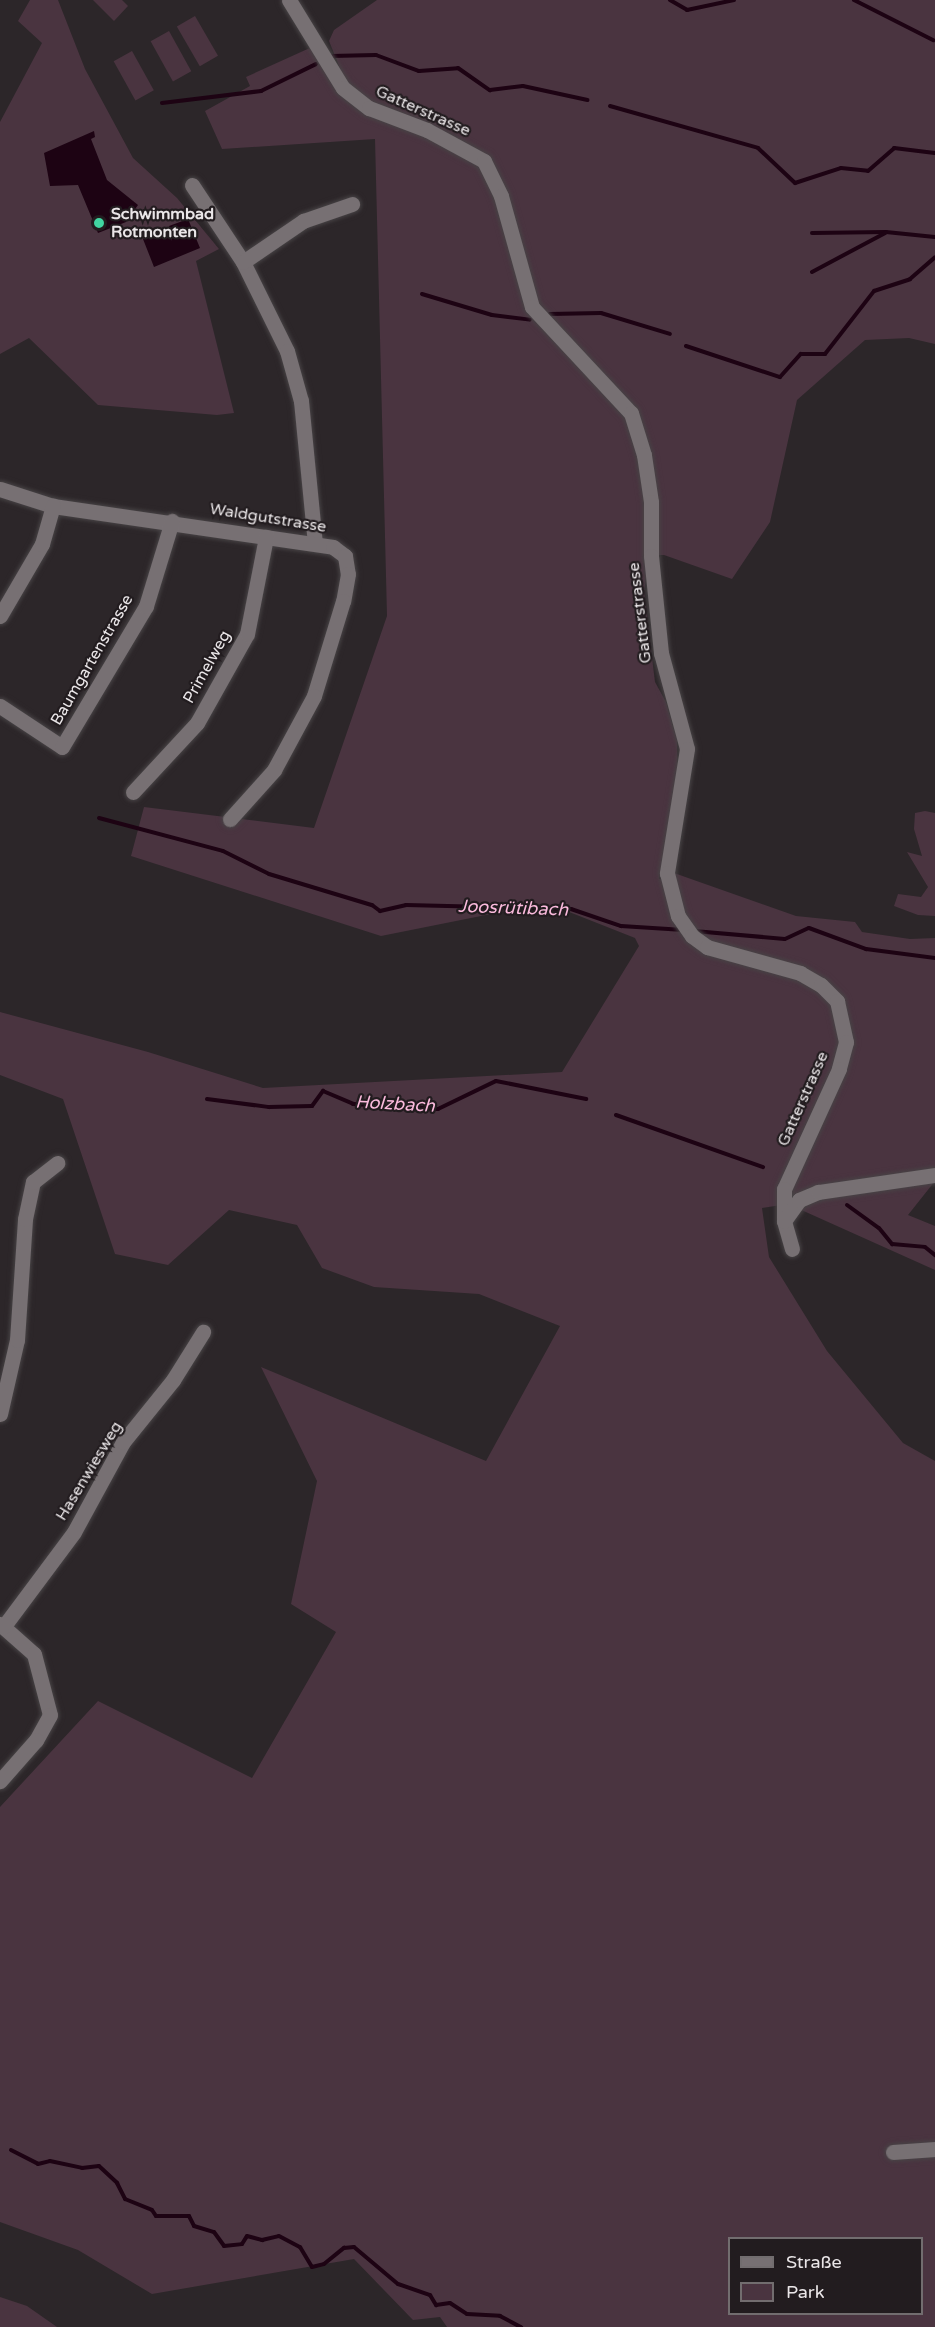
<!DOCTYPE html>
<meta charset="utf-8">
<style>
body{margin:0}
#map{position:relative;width:935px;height:2327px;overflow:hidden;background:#2c2629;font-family:"Varela Round",sans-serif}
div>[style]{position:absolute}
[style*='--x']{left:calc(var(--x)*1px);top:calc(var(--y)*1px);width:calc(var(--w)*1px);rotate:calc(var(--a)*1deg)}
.green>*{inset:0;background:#4a3440;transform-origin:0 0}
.water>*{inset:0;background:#1d0313}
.stream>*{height:4px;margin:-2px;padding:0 2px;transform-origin:2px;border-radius:2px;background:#1d0313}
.roads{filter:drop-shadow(0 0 2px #474345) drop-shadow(0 0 2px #474345)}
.minor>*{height:15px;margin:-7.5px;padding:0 7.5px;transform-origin:7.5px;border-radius:7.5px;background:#777073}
.dots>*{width:16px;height:16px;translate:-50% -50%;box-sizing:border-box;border:3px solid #221c1f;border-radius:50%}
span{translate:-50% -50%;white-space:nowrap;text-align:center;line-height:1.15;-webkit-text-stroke:4.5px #221c1f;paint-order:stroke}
.street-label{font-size:16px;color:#eae6e8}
.poi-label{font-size:16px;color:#eae6e8;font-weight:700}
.left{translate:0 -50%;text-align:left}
.water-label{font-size:18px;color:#fabadc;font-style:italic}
.legend{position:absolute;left:728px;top:2237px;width:195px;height:78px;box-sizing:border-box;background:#221c1f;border:2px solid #726d6f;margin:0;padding:8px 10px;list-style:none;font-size:18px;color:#eae6e8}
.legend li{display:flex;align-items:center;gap:12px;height:30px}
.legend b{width:30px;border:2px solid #726d6f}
</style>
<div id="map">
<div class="green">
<i style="clip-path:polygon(30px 0,58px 0,85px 69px,133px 158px,177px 198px,219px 249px,196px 261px,234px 413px,217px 415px,98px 405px,29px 338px,0 354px,0 122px,42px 43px,18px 21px)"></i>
<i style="clip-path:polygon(93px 0,122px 0,128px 6px,114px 21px)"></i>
<i style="clip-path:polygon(377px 0,935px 0,935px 344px,909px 338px,865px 340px,797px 400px,770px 522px,732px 579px,664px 555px,652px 555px,635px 410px,535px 305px,487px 157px,371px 103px,346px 83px,329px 41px,334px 30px)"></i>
<i style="left:195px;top:16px;width:46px;height:21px;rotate:60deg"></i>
<i style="left:169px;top:31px;width:46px;height:21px;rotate:61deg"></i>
<i style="clip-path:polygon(evenodd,312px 47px,339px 95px,482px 163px,510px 237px,530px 309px,629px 416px,643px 458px,649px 556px,644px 592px,655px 682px,666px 702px,677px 740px,678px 781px,659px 879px,674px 873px,796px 916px,855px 922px,862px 932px,910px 939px,935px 938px,935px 1181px,908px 1215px,935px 1226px,935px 1270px,788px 1204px,762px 1208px,769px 1257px,827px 1351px,903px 1443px,935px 1461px,935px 2327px,447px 2327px,440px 2317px,413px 2320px,354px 2259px,152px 2294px,78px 2250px,0 2222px,0 1807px,98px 1701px,252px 1778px,336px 1632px,291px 1604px,317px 1481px,261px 1367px,486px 1461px,560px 1326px,479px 1294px,374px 1287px,322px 1268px,297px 1225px,229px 1210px,168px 1265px,115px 1254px,63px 1099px,0 1075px,0 1012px,148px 1052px,263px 1088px,562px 1072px,639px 946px,635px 938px,554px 906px,501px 912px,381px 936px,131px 856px,144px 807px,314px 828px,387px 616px,375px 139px,222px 149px,205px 111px,250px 86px,246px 77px,312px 47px,730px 2238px,922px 2238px,922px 2314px,730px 2314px,730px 2238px)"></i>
<i style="left:132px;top:51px;width:45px;height:21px;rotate:61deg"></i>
<i style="clip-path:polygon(925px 811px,935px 813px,935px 916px,918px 915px,894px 906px,898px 894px,921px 897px,928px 887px,907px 852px,922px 856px,914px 829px,915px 813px)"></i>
<i style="clip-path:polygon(0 2297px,27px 2306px,57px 2327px,0 2327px)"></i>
</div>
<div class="water">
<i style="clip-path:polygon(94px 131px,95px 137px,91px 139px,107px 180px,138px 205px,126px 222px,98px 233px,78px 185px,50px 186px,44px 153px)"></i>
<i style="clip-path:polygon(188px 219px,200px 248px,154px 267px,143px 239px,166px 228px,172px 241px,169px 226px)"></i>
</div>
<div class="stream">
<i style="--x:670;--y:0;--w:20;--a:30"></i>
<i style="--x:687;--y:10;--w:48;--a:-12"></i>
<i style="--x:854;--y:0;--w:89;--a:26.9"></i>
<i style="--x:331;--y:56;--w:45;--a:-1.3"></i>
<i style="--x:376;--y:55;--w:46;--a:20.4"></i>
<i style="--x:419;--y:71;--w:39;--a:-4"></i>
<i style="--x:458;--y:68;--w:39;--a:35"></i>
<i style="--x:490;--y:90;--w:33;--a:-7"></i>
<i style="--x:523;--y:86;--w:66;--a:12.3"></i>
<i style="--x:162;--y:103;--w:100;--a:-6.9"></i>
<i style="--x:261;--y:91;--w:61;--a:-26.1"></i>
<i style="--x:610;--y:106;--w:154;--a:15.8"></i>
<i style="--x:758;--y:148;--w:51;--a:43.4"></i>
<i style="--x:795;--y:183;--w:48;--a:-18.1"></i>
<i style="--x:841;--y:168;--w:27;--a:6"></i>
<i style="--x:868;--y:171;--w:35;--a:-41"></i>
<i style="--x:894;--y:148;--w:41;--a:7"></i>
<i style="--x:812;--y:233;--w:74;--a:-0.8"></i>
<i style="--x:886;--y:232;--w:49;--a:5.8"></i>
<i style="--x:812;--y:272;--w:83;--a:-28.1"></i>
<i style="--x:422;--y:294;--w:73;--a:16.7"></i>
<i style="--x:492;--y:315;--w:38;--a:7"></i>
<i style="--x:550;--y:314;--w:51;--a:-1.1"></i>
<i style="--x:601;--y:313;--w:72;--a:16.9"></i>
<i style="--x:686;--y:346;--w:99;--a:18.3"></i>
<i style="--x:780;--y:377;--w:31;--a:-48"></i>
<i style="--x:801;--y:354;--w:24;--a:0"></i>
<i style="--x:825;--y:354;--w:80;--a:-52.1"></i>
<i style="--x:874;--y:291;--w:38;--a:-18"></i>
<i style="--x:910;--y:279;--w:33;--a:-41"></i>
<i style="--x:99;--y:818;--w:128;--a:14.9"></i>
<i style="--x:223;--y:851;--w:51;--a:26.6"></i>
<i style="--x:269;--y:874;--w:108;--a:16.8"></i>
<i style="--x:372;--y:905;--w:10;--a:37"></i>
<i style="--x:380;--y:911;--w:27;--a:-13"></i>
<i style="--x:406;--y:905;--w:165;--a:1.4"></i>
<i style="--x:571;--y:909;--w:53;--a:18.8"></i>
<i style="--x:621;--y:926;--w:63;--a:3.6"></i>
<i style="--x:694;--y:931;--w:91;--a:5"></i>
<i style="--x:785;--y:939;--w:26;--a:-25"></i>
<i style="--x:809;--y:928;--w:61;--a:20.2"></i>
<i style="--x:866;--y:949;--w:70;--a:7.4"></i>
<i style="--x:207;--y:1099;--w:63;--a:7.4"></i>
<i style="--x:269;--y:1107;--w:43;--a:-1.3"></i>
<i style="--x:312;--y:1106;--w:19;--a:-54"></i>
<i style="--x:323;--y:1091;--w:33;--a:23"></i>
<i style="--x:353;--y:1104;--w:85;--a:3.4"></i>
<i style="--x:438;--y:1109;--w:64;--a:-25.8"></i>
<i style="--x:496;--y:1081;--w:92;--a:11.3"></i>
<i style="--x:616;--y:1115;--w:156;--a:19.5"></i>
<i style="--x:847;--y:1205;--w:39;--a:36"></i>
<i style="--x:879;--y:1228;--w:21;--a:51"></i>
<i style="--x:892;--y:1244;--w:33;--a:5"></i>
<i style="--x:925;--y:1247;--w:13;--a:39"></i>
<i style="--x:11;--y:2150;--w:30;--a:27"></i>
<i style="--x:38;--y:2164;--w:12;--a:-14"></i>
<i style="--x:50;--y:2161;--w:33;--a:12"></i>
<i style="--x:82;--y:2168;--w:17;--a:-7"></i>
<i style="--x:99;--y:2166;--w:25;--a:43"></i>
<i style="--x:117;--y:2183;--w:18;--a:63"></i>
<i style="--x:125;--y:2199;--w:29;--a:22"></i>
<i style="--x:152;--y:2210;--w:7;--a:56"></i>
<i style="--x:156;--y:2216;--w:33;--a:0"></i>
<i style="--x:189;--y:2216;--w:11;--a:63"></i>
<i style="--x:194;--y:2226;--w:21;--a:17"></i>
<i style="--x:214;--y:2232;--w:17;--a:54"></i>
<i style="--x:224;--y:2246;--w:18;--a:-6"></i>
<i style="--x:242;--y:2244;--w:9;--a:-58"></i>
<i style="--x:247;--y:2236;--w:16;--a:15"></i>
<i style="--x:262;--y:2240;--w:17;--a:-13"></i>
<i style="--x:279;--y:2236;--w:24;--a:28"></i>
<i style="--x:300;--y:2247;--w:23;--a:59"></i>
<i style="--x:312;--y:2267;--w:12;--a:-14"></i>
<i style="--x:324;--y:2264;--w:26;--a:-39"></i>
<i style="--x:344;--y:2248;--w:10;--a:-6"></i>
<i style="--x:354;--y:2247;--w:57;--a:40.1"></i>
<i style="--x:398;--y:2284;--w:34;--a:19"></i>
<i style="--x:430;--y:2295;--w:12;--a:59"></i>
<i style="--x:436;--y:2305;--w:14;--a:-8"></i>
<i style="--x:450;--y:2303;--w:20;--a:33"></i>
<i style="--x:467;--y:2314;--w:33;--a:3"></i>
<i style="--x:500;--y:2316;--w:24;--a:28"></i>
</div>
<div class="roads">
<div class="minor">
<i style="--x:289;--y:0;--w:103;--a:58.5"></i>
<i style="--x:343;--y:88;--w:33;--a:38"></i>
<i style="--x:369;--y:108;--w:62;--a:20.8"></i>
<i style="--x:427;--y:130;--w:65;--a:28.5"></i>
<i style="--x:484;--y:161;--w:39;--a:64"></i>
<i style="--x:501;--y:196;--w:115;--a:74.4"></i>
<i style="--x:532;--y:307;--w:145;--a:47"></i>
<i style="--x:631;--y:413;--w:44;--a:72.8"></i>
<i style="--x:644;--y:455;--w:48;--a:81.5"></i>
<i style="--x:651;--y:502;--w:54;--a:90"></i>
<i style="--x:651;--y:556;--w:98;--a:84.1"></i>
<i style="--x:661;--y:653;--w:99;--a:74.8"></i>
<i style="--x:687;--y:749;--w:126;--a:99.2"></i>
<i style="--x:667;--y:873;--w:44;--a:75.7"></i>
<i style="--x:678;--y:916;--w:24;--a:55"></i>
<i style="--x:692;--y:936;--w:19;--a:36"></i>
<i style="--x:707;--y:947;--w:97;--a:15.6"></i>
<i style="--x:800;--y:973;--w:24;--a:30"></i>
<i style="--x:821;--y:985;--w:23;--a:45"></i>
<i style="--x:837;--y:1001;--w:42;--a:77.6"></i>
<i style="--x:846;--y:1042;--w:28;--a:105"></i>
<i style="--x:839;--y:1069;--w:132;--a:114.6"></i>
<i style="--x:784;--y:1189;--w:32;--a:90"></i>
<i style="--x:784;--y:1221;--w:29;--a:74"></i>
<i style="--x:192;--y:185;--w:92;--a:56.5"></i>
<i style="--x:243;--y:262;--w:99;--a:63.7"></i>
<i style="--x:287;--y:351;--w:52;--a:74.4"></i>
<i style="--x:301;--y:401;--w:143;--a:84.4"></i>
<i style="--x:243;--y:262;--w:73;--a:-34.3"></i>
<i style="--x:303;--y:221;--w:52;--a:-19.1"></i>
<i style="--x:0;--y:489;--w:56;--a:17.8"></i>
<i style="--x:53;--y:506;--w:283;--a:8.3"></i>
<i style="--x:333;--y:547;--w:15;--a:37"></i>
<i style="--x:345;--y:556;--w:18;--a:81"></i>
<i style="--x:348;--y:574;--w:27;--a:100"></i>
<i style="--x:343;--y:601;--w:99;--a:107"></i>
<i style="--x:314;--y:696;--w:84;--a:118.4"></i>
<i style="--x:274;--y:770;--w:66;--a:131.9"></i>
<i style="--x:0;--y:616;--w:83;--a:-59.7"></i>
<i style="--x:42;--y:544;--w:40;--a:-74"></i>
<i style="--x:0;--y:706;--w:74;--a:33.5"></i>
<i style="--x:62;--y:747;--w:164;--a:-59.2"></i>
<i style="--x:146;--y:606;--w:89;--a:-73"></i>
<i style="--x:133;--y:792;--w:94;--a:-47.2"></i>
<i style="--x:197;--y:723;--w:102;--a:-60.7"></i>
<i style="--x:247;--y:634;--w:99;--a:-78.9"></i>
<i style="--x:784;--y:1221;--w:26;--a:-54"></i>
<i style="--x:799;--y:1200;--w:21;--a:-23"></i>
<i style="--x:818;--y:1192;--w:118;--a:-8.3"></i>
<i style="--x:0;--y:1414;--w:76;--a:-77.1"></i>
<i style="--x:17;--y:1340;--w:121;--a:-86.2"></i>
<i style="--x:25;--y:1219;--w:38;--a:-78"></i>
<i style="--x:33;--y:1182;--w:31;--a:-38"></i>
<i style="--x:0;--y:1624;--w:45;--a:41.4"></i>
<i style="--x:34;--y:1654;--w:63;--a:75.3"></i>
<i style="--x:50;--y:1715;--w:29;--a:119"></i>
<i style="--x:36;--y:1740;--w:55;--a:131.3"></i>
<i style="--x:4;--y:1626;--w:117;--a:-53.3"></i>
<i style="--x:74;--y:1532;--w:102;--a:-61.4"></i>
<i style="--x:123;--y:1442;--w:80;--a:-51.1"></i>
<i style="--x:173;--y:1380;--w:57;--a:-58"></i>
<i style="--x:893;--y:2152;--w:42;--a:-4.1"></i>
</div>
</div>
<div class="dots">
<i style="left:99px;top:223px;background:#41d4a1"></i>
</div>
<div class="street-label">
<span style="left:423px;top:111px;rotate:24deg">Gatterstrasse</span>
<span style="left:268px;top:518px;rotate:9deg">Waldgutstrasse</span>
<span style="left:640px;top:613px;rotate:-97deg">Gatterstrasse</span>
<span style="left:92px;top:660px;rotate:-60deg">Baumgartenstrasse</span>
<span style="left:207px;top:667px;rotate:-61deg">Primelweg</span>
<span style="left:803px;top:1099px;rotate:-66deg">Gatterstrasse</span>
<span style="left:89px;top:1471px;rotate:-59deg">Hasenwiesweg</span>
</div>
<div class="poi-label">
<span class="left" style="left:111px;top:223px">Schwimmbad<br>Rotmonten</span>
</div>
<div class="water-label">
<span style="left:513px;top:908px;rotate:2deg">Joosrütibach</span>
<span style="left:395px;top:1104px;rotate:3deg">Holzbach</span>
</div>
<ul class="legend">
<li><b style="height:8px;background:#777073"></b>Straße</li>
<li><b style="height:16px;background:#4a3440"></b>Park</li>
</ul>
</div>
